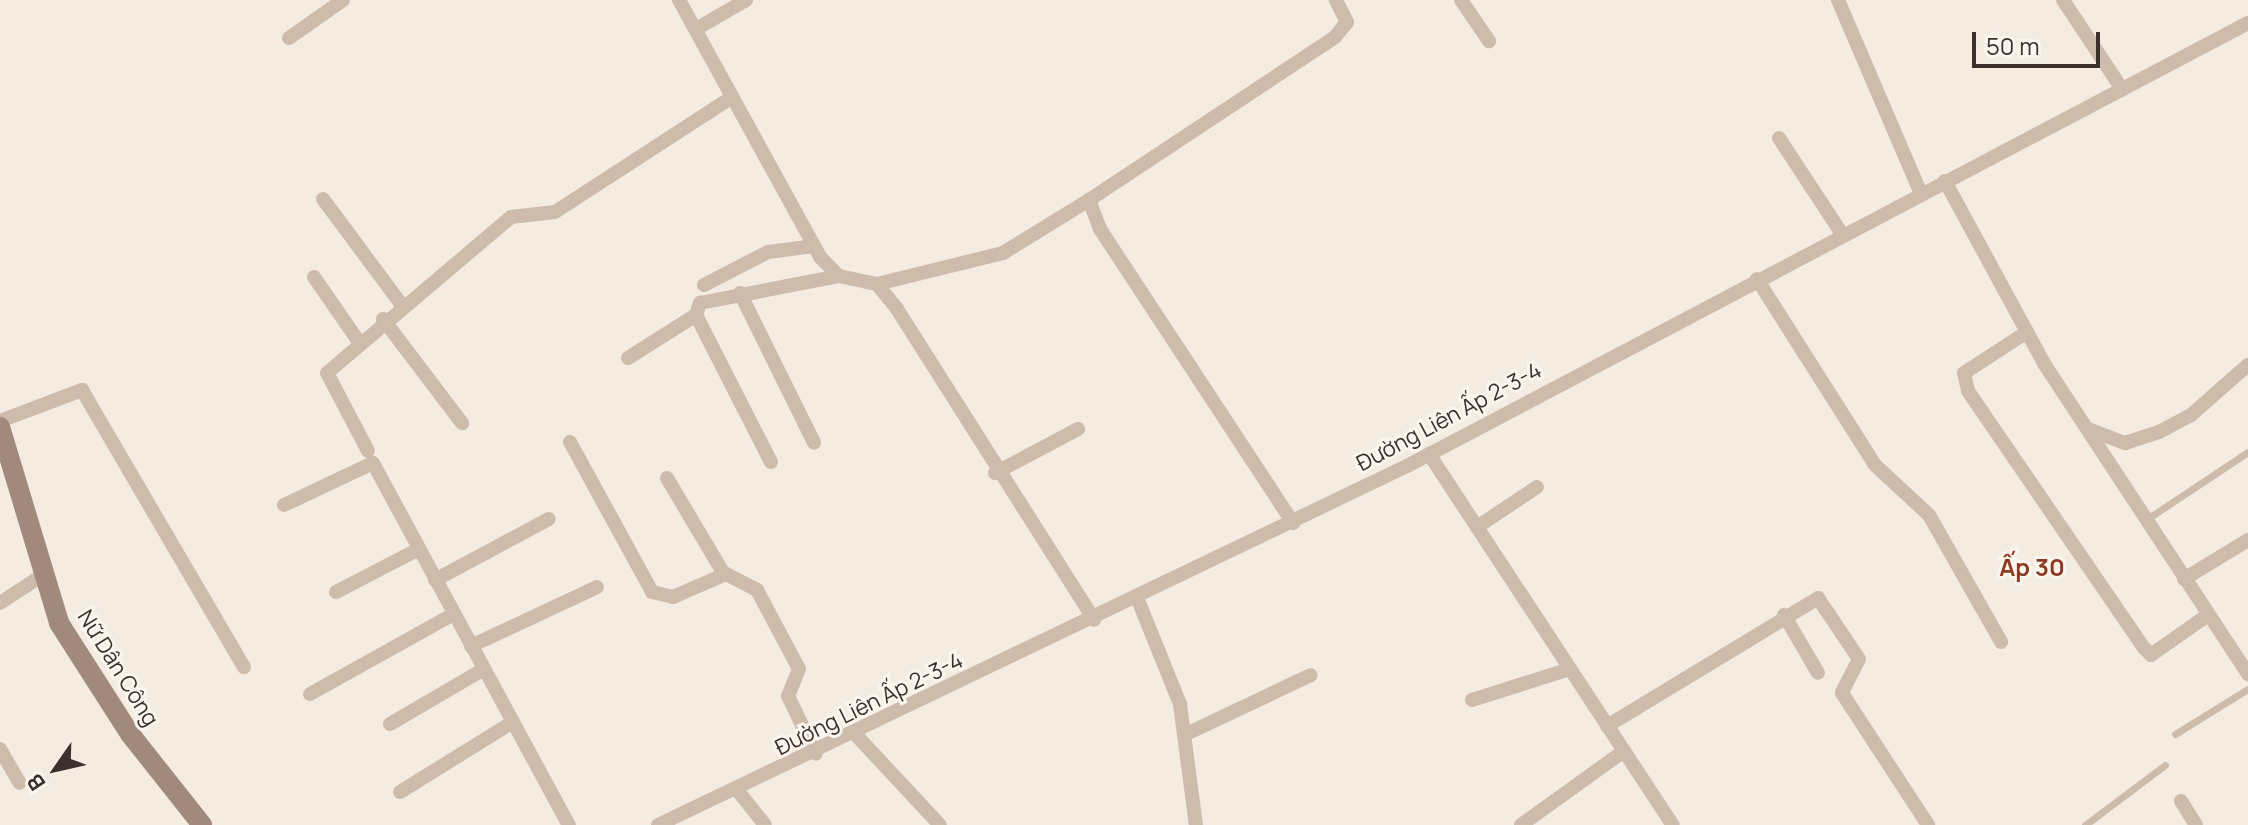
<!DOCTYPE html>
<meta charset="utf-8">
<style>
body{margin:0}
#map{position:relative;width:2248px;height:825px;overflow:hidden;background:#f4ebe1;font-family:Manrope,sans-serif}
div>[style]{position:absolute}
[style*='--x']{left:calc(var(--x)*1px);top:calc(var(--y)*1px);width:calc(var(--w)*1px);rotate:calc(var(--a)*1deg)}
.lane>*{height:7px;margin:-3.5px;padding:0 3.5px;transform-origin:3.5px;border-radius:3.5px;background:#cdbbac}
.street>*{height:14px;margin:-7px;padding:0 7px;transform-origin:7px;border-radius:7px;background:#cdbbac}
.secondary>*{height:20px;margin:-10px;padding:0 10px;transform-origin:10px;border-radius:10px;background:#a18a7d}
span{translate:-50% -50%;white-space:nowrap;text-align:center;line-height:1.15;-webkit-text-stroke:6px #fbf5ee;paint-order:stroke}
.street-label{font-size:22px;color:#3b302b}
.neighbourhood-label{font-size:24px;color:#8c3b22;font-weight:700}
.north{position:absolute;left:16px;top:729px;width:80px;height:80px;-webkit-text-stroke:6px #fbf5ee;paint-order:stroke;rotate:236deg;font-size:22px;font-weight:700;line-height:32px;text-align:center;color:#3b302b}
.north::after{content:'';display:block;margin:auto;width:28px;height:36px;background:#3b302b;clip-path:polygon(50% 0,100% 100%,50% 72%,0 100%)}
.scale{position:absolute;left:1972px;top:32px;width:128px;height:36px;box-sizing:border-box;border:4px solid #3b302b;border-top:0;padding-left:10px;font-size:24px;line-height:28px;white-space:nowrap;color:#3b302b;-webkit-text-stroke:6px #fbf5ee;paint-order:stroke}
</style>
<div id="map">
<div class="lane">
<i style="--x:2147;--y:519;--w:121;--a:-33.6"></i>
<i style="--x:2175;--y:734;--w:86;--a:-31.7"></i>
<i style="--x:2085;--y:825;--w:100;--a:-36.9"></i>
</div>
<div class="street">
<i style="--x:679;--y:0;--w:293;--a:61.2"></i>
<i style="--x:820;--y:257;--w:27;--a:45"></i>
<i style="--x:839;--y:276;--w:39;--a:12"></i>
<i style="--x:877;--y:284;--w:32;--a:51"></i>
<i style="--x:897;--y:309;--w:368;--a:57.6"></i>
<i style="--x:1461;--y:0;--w:50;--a:55.7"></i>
<i style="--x:1838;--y:0;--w:211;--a:66.8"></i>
<i style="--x:2063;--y:0;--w:107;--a:56.5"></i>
<i style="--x:696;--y:29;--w:58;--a:-30.1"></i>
<i style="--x:289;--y:38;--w:66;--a:-35.1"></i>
<i style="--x:1779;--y:138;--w:115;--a:56.7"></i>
<i style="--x:1945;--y:181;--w:209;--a:61.5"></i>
<i style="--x:2045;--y:365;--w:370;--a:56.7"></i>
<i style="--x:323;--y:199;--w:131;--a:53.4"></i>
<i style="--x:1089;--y:200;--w:31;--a:69"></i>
<i style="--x:1100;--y:229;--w:352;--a:56.7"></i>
<i style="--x:314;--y:277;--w:79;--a:55.3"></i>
<i style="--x:1757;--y:279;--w:220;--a:57.6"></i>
<i style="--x:1875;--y:465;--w:74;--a:42.8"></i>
<i style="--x:1929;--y:515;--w:146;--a:60.4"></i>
<i style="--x:877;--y:284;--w:130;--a:-13.8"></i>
<i style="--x:1003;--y:253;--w:101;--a:-31.6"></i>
<i style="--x:1089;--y:200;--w:295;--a:-33.5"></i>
<i style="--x:1335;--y:37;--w:19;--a:-51"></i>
<i style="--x:1347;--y:22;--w:25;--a:-117"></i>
<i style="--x:704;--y:285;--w:72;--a:-27.3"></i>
<i style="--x:768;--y:252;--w:46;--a:-7.4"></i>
<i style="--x:740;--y:293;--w:167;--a:63.7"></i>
<i style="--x:696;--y:315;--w:165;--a:63"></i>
<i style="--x:383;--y:319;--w:131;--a:52.8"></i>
<i style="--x:2027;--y:332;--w:75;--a:146.9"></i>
<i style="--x:1964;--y:373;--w:18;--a:77"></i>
<i style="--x:1968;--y:391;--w:311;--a:55.6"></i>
<i style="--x:2144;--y:648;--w:10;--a:45"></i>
<i style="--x:2151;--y:655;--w:70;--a:-35.1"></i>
<i style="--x:628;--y:358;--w:80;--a:-32.3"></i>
<i style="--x:696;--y:315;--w:13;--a:-72"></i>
<i style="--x:700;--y:303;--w:142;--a:-11"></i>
<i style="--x:0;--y:421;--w:88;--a:-20.7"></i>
<i style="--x:82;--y:390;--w:321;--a:59.7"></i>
<i style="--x:2088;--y:429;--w:40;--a:21"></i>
<i style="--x:2125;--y:443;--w:36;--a:-18"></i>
<i style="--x:2159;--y:432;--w:36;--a:-28"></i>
<i style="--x:2191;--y:415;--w:76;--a:-41.3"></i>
<i style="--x:570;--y:442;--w:171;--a:61.3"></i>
<i style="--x:652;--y:592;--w:22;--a:13"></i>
<i style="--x:673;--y:597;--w:58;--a:-23.5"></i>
<i style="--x:726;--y:574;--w:35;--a:27"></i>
<i style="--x:757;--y:590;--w:89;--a:62"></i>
<i style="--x:799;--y:669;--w:29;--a:112"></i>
<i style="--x:788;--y:696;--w:64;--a:64.2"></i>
<i style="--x:368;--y:451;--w:88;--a:-117.7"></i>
<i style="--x:327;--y:373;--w:241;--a:-40.3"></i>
<i style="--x:511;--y:217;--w:44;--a:-6.5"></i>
<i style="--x:555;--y:212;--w:211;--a:-33"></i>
<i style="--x:1429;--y:454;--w:444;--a:56.7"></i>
<i style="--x:995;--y:473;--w:94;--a:-27.9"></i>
<i style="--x:667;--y:478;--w:112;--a:59.3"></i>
<i style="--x:284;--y:505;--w:98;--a:-25.3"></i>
<i style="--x:373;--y:463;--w:412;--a:61.6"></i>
<i style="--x:1477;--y:527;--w:72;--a:-33.7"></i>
<i style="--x:2184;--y:579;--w:75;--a:-31.4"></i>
<i style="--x:435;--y:580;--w:129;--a:-28.2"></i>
<i style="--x:336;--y:592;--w:91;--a:-27.4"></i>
<i style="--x:1138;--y:600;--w:112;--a:68"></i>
<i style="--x:1180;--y:704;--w:122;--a:82.5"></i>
<i style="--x:0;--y:603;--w:55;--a:-33.1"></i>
<i style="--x:1784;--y:615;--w:67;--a:59.6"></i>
<i style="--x:471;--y:646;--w:139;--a:-25.1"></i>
<i style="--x:310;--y:694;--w:165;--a:-29.1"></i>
<i style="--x:1472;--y:700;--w:103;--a:-17.6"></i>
<i style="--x:390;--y:724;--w:109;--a:-30.3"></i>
<i style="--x:1607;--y:726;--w:247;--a:-31.2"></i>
<i style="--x:1818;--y:598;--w:73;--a:56.1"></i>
<i style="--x:1859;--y:659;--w:38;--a:117"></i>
<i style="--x:1842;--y:693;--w:158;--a:56.9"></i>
<i style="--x:856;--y:735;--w:123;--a:47"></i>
<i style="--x:1184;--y:735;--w:140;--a:-25.3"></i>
<i style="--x:0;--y:749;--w:39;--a:60"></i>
<i style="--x:738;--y:791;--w:43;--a:51.5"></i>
<i style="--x:400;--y:792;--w:133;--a:-31.8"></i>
<i style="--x:2181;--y:801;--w:28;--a:58"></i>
<i style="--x:658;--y:825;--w:831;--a:-25.61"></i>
<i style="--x:1407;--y:466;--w:951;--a:-27.78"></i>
<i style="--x:1521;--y:825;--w:127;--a:-35.7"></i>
</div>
<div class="secondary">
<i style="--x:0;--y:427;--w:205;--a:73.2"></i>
<i style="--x:59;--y:623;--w:132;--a:57.4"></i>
<i style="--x:130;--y:734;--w:116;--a:51.6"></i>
</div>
<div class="street-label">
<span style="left:1449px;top:417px;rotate:-28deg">Đường Liên Ấp 2-3-4</span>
<span style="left:118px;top:668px;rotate:58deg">Nữ Dân Công</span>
<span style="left:869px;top:704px;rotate:-26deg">Đường Liên Ấp 2-3-4</span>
</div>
<div class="neighbourhood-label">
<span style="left:2032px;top:567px">Ấp 30</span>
</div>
<div class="north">B</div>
<div class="scale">50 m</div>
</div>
